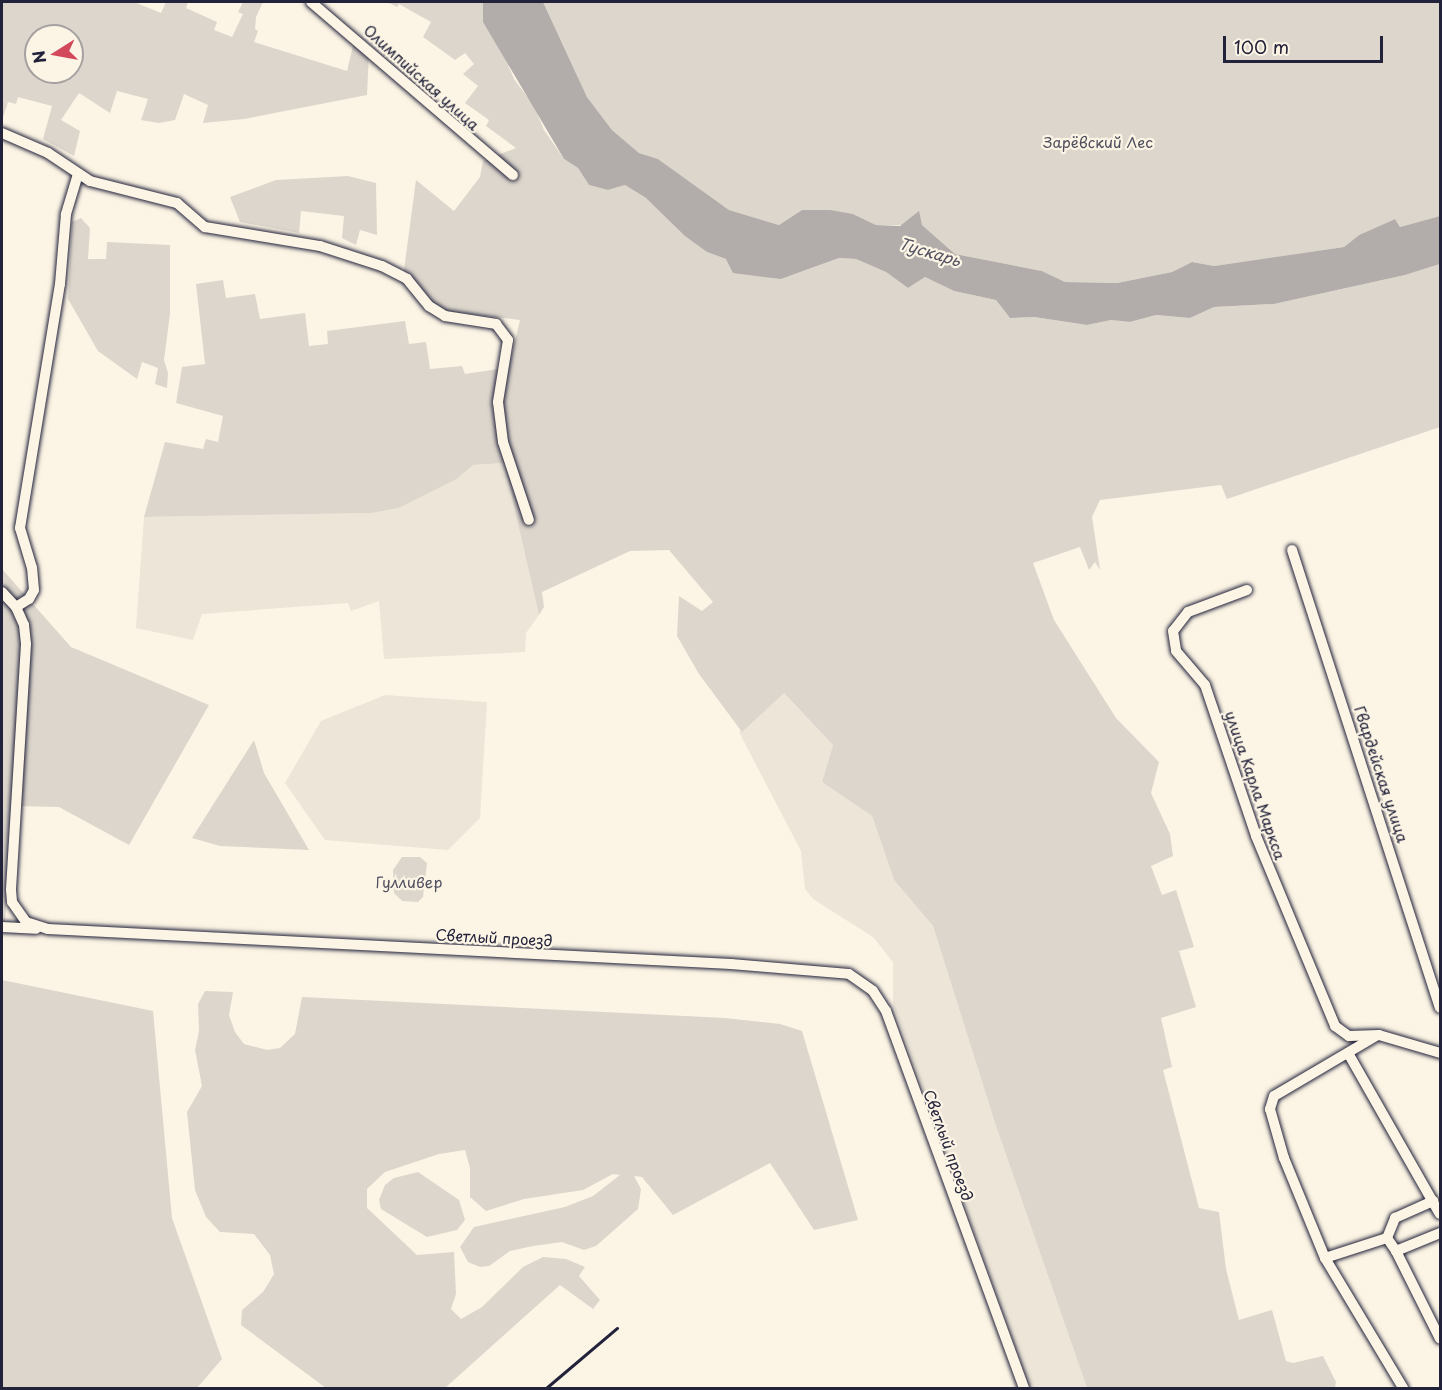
<!DOCTYPE html>
<meta charset="utf-8">
<style>
body{margin:0}
#map{position:relative;width:1442px;height:1390px;overflow:hidden;background:#fcf5e5;font-family:"Playpen Sans",sans-serif}
div>[style]{position:absolute}
[style*='--x']{left:calc(var(--x)*1px);top:calc(var(--y)*1px);width:calc(var(--w)*1px);rotate:calc(var(--a)*1deg)}
.built>*{inset:0;background:#ece5d8}
.green>*{inset:0;background:#dcd6cc}
.water>*{inset:0;background:#b2adab}
.roads{filter:drop-shadow(0 0 2px #22223b) drop-shadow(0 0 2px #22223b)}
.minor>*{height:10px;margin:-5px;padding:0 5px;transform-origin:5px;border-radius:5px;background:#fcf5e5}
.rail>*{height:3px;margin:-1.5px;padding:0 1.5px;transform-origin:1.5px;border-radius:1.5px;background:#22223b}
span{translate:-50% -50%;white-space:nowrap;text-align:center;line-height:1.15;-webkit-text-stroke:4.5px #fcf5e5;paint-order:stroke}
.street-label{font-size:15px;color:#22223b}
.park-label{font-size:15px;color:#504f5f}
.water-label{font-size:16px;color:#545362;font-style:italic}
.frame{position:absolute;inset:0;border:3px solid #22223b;pointer-events:none}
.north{position:absolute;left:24px;top:24px;width:60px;height:60px;box-sizing:border-box;background:#fcf5e5;border:2px solid #a5a1a1;border-radius:50%;rotate:259deg;font-size:16px;font-weight:700;line-height:24px;text-align:center;color:#22223b}
.north::after{content:'';display:block;margin:auto;width:21px;height:27px;background:#d1495b;clip-path:polygon(50% 0,100% 100%,50% 72%,0 100%)}
.scale{position:absolute;left:1223px;top:36px;width:160px;height:27px;box-sizing:border-box;border:3px solid #22223b;border-top:0;padding-left:8px;font-size:18px;line-height:21px;white-space:nowrap;color:#22223b;-webkit-text-stroke:4px #fcf5e5;paint-order:stroke}
</style>
<div id="map">
<div class="built">
<i style="clip-path:polygon(504px 463px,539px 615px,526px 633px,525px 652px,384px 659px,379px 601px,351px 611px,348px 603px,202px 614px,193px 640px,136px 628px,144px 517px,372px 513px,399px 508px,457px 479px,473px 465px)"></i>
<i style="clip-path:polygon(784px 693px,833px 745px,822px 782px,872px 816px,894px 880px,933px 926px,995px 1123px,1087px 1388px,1030px 1388px,893px 1004px,893px 962px,873px 937px,813px 899px,805px 889px,801px 851px,739px 732px)"></i>
<i style="clip-path:polygon(385px 695px,487px 702px,480px 818px,448px 850px,325px 840px,285px 783px,321px 721px)"></i>
</div>
<div class="green">
<i style="clip-path:polygon(evenodd,2px 2px,134px 2px,161px 13px,166px 2px,188px 2px,186px 8px,217px 22px,214px 30px,232px 37px,243px 14px,238px 12px,243px 2px,263px 2px,256px 17px,255px 29px,258px 31px,254px 42px,347px 71px,354px 42px,369px 53px,367px 95px,244px 119px,203px 123px,208px 105px,184px 94px,175px 120px,159px 123px,141px 120px,148px 99px,117px 91px,110px 113px,79px 93px,61px 120px,80px 131px,74px 156px,43px 139px,52px 106px,18px 97px,16px 104px,8px 102px,2px 121px,2px 2px,36px 36px,72px 36px,72px 72px,36px 72px,36px 36px)"></i>
<i style="clip-path:polygon(387px 2px,483px 2px,483px 22px,500px 46px,514px 79px,534px 106px,544px 130px,564px 159px,578px 168px,589px 185px,608px 190px,625px 185px,646px 198px,707px 252px,781px 279px,839px 258px,856px 259px,886px 272px,908px 288px,925px 277px,954px 291px,996px 300px,1010px 318px,1034px 317px,1087px 325px,1111px 320px,1130px 322px,1156px 315px,1190px 318px,1214px 307px,1274px 304px,1405px 275px,1440px 264px,1440px 427px,1227px 499px,1221px 485px,1100px 500px,1092px 517px,1100px 570px,1095px 562px,1089px 570px,1080px 547px,1033px 563px,1054px 620px,1116px 718px,1159px 762px,1151px 793px,1170px 834px,1173px 856px,1151px 866px,1162px 895px,1176px 890px,1194px 947px,1179px 951px,1196px 1007px,1161px 1018px,1172px 1067px,1163px 1070px,1199px 1208px,1219px 1212px,1226px 1269px,1239px 1320px,1272px 1310px,1286px 1361px,1293px 1363px,1323px 1356px,1336px 1382px,1335px 1388px,1087px 1388px,995px 1123px,933px 926px,894px 880px,872px 816px,822px 782px,833px 745px,784px 693px,742px 732px,699px 674px,677px 636px,679px 596px,702px 611px,713px 602px,669px 550px,630px 551px,542px 592px,544px 607px,539px 615px,504px 463px,473px 465px,457px 479px,399px 508px,372px 513px,144px 517px,165px 442px,203px 449px,206px 439px,218px 442px,223px 416px,176px 403px,182px 367px,205px 364px,196px 284px,223px 280px,226px 298px,255px 294px,260px 319px,305px 313px,309px 346px,328px 344px,327px 331px,405px 321px,409px 344px,426px 342px,430px 369px,462px 366px,465px 374px,498px 369px,492px 404px,503px 458px,503px 392px,520px 320px,444px 311px,429px 300px,404px 270px,416px 180px,454px 211px,480px 177px,483px 161px,516px 148px,486px 126px,489px 120px,465px 103px,478px 86px,463px 74px,474px 64px,465px 53px,455px 60px,423px 37px,431px 22px,399px 4px,397px 7px)"></i>
<i style="clip-path:polygon(543px 2px,1440px 2px,1440px 216px,1400px 227px,1395px 219px,1359px 235px,1344px 247px,1214px 266px,1192px 262px,1172px 272px,1117px 283px,1065px 282px,1042px 271px,955px 254px,922px 225px,876px 225px,853px 214px,802px 210px,779px 225px,729px 210px,658px 159px,639px 153px,612px 130px,587px 97px)"></i>
<i style="clip-path:polygon(348px 176px,376px 183px,377px 235px,360px 230px,356px 245px,342px 238px,344px 216px,301px 211px,299px 233px,240px 222px,230px 197px,276px 180px)"></i>
<i style="clip-path:polygon(81px 218px,90px 228px,88px 259px,106px 259px,107px 242px,170px 245px,170px 314px,164px 360px,168px 373px,167px 388px,155px 384px,158px 368px,142px 362px,137px 379px,98px 351px,68px 299px,72px 222px)"></i>
<i style="clip-path:polygon(2px 569px,71px 647px,209px 705px,129px 845px,59px 807px,13px 806px,5px 922px,2px 921px)"></i>
<i style="clip-path:polygon(254px 740px,264px 773px,309px 850px,220px 846px,192px 838px)"></i>
<i style="clip-path:polygon(402px 857px,420px 857px,427px 863px,423px 897px,418px 902px,402px 901px,394px 893px,393px 870px)"></i>
<i style="clip-path:polygon(2px 980px,153px 1011px,172px 1218px,222px 1359px,197px 1388px,2px 1388px)"></i>
<i style="clip-path:polygon(205px 991px,233px 992px,229px 1015px,235px 1032px,244px 1044px,267px 1050px,280px 1048px,295px 1034px,302px 997px,725px 1018px,780px 1024px,802px 1031px,858px 1220px,814px 1230px,770px 1163px,673px 1215px,642px 1177px,634px 1176px,641px 1189px,638px 1209px,596px 1246px,584px 1250px,562px 1242px,533px 1246px,510px 1251px,489px 1266px,480px 1267px,468px 1262px,460px 1247px,474px 1227px,565px 1207px,593px 1196px,620px 1175px,613px 1174px,583px 1190px,524px 1199px,486px 1211px,470px 1197px,470px 1168px,465px 1150px,439px 1154px,385px 1172px,367px 1189px,367px 1208px,417px 1255px,454px 1252px,456px 1294px,451px 1309px,461px 1319px,482px 1307px,523px 1267px,543px 1257px,566px 1259px,585px 1267px,579px 1276px,600px 1300px,593px 1309px,560px 1285px,445px 1388px,326px 1388px,241px 1325px,242px 1310px,263px 1292px,274px 1274px,270px 1255px,254px 1234px,220px 1232px,206px 1217px,195px 1190px,187px 1112px,202px 1086px,195px 1050px,199px 1031px,198px 1004px)"></i>
<i style="clip-path:polygon(418px 1172px,459px 1200px,465px 1220px,457px 1230px,427px 1237px,381px 1209px,379px 1200px,385px 1185px,394px 1178px)"></i>
</div>
<div class="water">
<i style="clip-path:polygon(483px 2px,543px 2px,587px 97px,612px 130px,639px 153px,658px 159px,729px 210px,779px 225px,802px 210px,830px 210px,853px 214px,876px 225px,900px 226px,919px 211px,922px 225px,955px 254px,1042px 271px,1065px 282px,1117px 283px,1172px 272px,1192px 262px,1214px 266px,1344px 247px,1359px 235px,1395px 219px,1400px 227px,1440px 216px,1440px 264px,1405px 275px,1274px 304px,1214px 307px,1190px 318px,1156px 315px,1130px 322px,1111px 320px,1087px 325px,1034px 317px,1010px 318px,996px 300px,954px 291px,925px 277px,908px 288px,886px 272px,856px 259px,839px 258px,781px 279px,733px 273px,726px 259px,707px 252px,685px 236px,646px 198px,625px 185px,608px 190px,589px 185px,578px 168px,564px 159px,483px 22px)"></i>
</div>
<div class="roads">
<div class="minor">
<i style="--x:311;--y:2;--w:266;--a:40.6"></i>
<i style="--x:2;--y:133;--w:50;--a:23.5"></i>
<i style="--x:48;--y:153;--w:50;--a:33.7"></i>
<i style="--x:90;--y:181;--w:90;--a:14.2"></i>
<i style="--x:177;--y:203;--w:37;--a:41"></i>
<i style="--x:205;--y:227;--w:117;--a:9.4"></i>
<i style="--x:320;--y:246;--w:65;--a:17.9"></i>
<i style="--x:382;--y:266;--w:28;--a:27"></i>
<i style="--x:407;--y:279;--w:35;--a:51"></i>
<i style="--x:429;--y:306;--w:19;--a:32"></i>
<i style="--x:445;--y:316;--w:52;--a:8.9"></i>
<i style="--x:496;--y:324;--w:20;--a:53"></i>
<i style="--x:508;--y:340;--w:63;--a:99.2"></i>
<i style="--x:498;--y:402;--w:40;--a:82.9"></i>
<i style="--x:503;--y:442;--w:82;--a:71.6"></i>
<i style="--x:1292;--y:550;--w:481;--a:72.1"></i>
<i style="--x:1247;--y:590;--w:63;--a:159.6"></i>
<i style="--x:1188;--y:612;--w:24;--a:128"></i>
<i style="--x:1173;--y:631;--w:20;--a:81"></i>
<i style="--x:1176;--y:651;--w:45;--a:49.5"></i>
<i style="--x:1205;--y:685;--w:159;--a:71.3"></i>
<i style="--x:1256;--y:836;--w:206;--a:67.4"></i>
<i style="--x:1335;--y:1026;--w:17;--a:36"></i>
<i style="--x:1349;--y:1036;--w:30;--a:-2"></i>
<i style="--x:1379;--y:1035;--w:64;--a:16.4"></i>
<i style="--x:2;--y:592;--w:21;--a:47"></i>
<i style="--x:16;--y:607;--w:20;--a:66"></i>
<i style="--x:24;--y:625;--w:19;--a:84"></i>
<i style="--x:26;--y:644;--w:246;--a:93.5"></i>
<i style="--x:11;--y:890;--w:12;--a:85"></i>
<i style="--x:12;--y:902;--w:24;--a:55"></i>
<i style="--x:26;--y:922;--w:23;--a:18"></i>
<i style="--x:48;--y:929;--w:684;--a:2.93"></i>
<i style="--x:731;--y:964;--w:118;--a:4.8"></i>
<i style="--x:849;--y:974;--w:29;--a:35"></i>
<i style="--x:873;--y:991;--w:24;--a:57"></i>
<i style="--x:886;--y:1011;--w:401;--a:69.9"></i>
<i style="--x:16;--y:607;--w:15;--a:-32"></i>
<i style="--x:29;--y:599;--w:10;--a:-61"></i>
<i style="--x:34;--y:590;--w:22;--a:-95"></i>
<i style="--x:32;--y:568;--w:42;--a:-106.7"></i>
<i style="--x:20;--y:528;--w:247;--a:-80.7"></i>
<i style="--x:60;--y:284;--w:70;--a:-85.1"></i>
<i style="--x:66;--y:214;--w:42;--a:-73.3"></i>
<i style="--x:2;--y:927;--w:34;--a:3"></i>
<i style="--x:1376;--y:1036;--w:118;--a:149.5"></i>
<i style="--x:1274;--y:1096;--w:14;--a:107"></i>
<i style="--x:1270;--y:1109;--w:51;--a:74.1"></i>
<i style="--x:1284;--y:1158;--w:108;--a:67.7"></i>
<i style="--x:1325;--y:1258;--w:152;--a:59"></i>
<i style="--x:1348;--y:1053;--w:185;--a:60.3"></i>
<i style="--x:1387;--y:1238;--w:22;--a:-68"></i>
<i style="--x:1395;--y:1218;--w:42;--a:-24.1"></i>
<i style="--x:1396;--y:1251;--w:98;--a:63.4"></i>
<i style="--x:1325;--y:1258;--w:65;--a:-17.9"></i>
<i style="--x:1387;--y:1238;--w:16;--a:55"></i>
<i style="--x:1396;--y:1251;--w:48;--a:-22.2"></i>
</div>
</div>
<div class="rail">
<i style="--x:546;--y:1388;--w:93;--a:-40.2"></i>
</div>
<div class="street-label">
<span style="left:422px;top:77px;rotate:42deg">Олимпийская улица</span>
<span style="left:1382px;top:774px;rotate:72deg">Гвардейская улица</span>
<span style="left:1256px;top:785px;rotate:71deg">улица Карла Маркса</span>
<span style="left:494px;top:937px;rotate:3deg">Светлый проезд</span>
<span style="left:949px;top:1145px;rotate:70deg">Светлый проезд</span>
</div>
<div class="park-label">
<span style="left:1098px;top:142px">Зарёвский Лес</span>
<span style="left:409px;top:882px">Гулливер</span>
</div>
<div class="water-label">
<span style="left:930px;top:251px;rotate:17deg">Тускарь</span>
</div>
<div class="frame"></div>
<div class="north">N</div>
<div class="scale">100 m</div>
</div>
